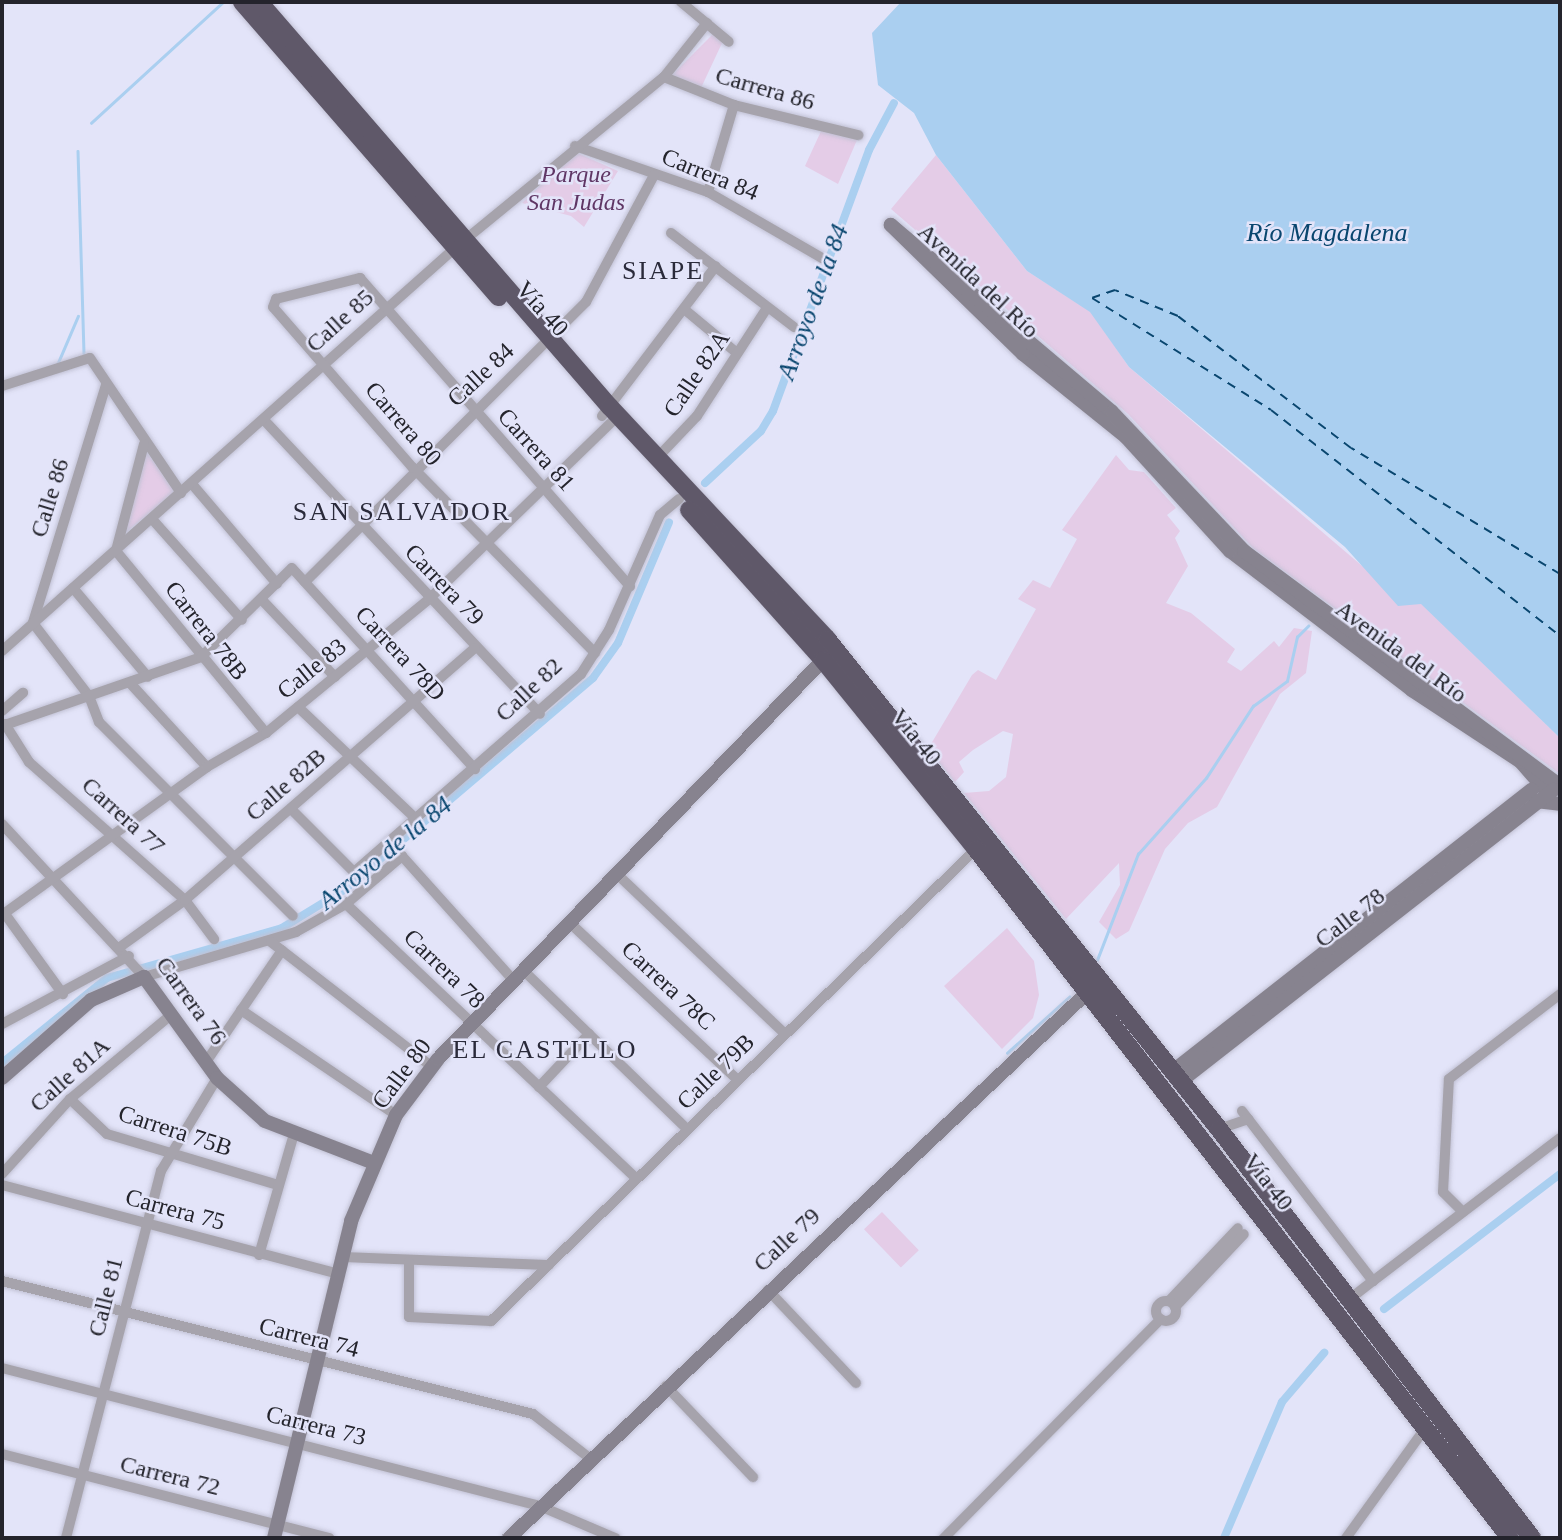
<!DOCTYPE html>
<meta charset="utf-8">
<style>
body{margin:0}
#map{position:relative;width:1562px;height:1540px;overflow:hidden;background:#e3e4f9;font-family:"Times New Roman",serif}
div>[style]{position:absolute}
[style*='--x']{left:calc(var(--x)*1px);top:calc(var(--y)*1px);width:calc(var(--w)*1px);rotate:calc(var(--a)*1deg)}
.green>*{inset:0;background:#e4cce7;transform-origin:0 0}
.water>*{inset:0;background:#aacff0}
.stream>*{height:2.5px;margin:-1.25px;padding:0 1.25px;transform-origin:1.25px;border-radius:1.25px;background:#aacff0}
.canal>*{height:8px;margin:-4px;padding:0 4px;transform-origin:4px;border-radius:4px;background:#aacff0}
.ferry>*{height:2px;margin-top:-1px;transform-origin:0;background:repeating-linear-gradient(90deg,#09466f 0 9px,transparent 0 16px)}
.roads{filter:drop-shadow(0 0 2px #c1c1d4) drop-shadow(0 0 2px #c1c1d4)}
.street>*{height:10px;margin:-5px;padding:0 5px;transform-origin:5px;border-radius:5px;background:#a6a3ac}
.street>.ring{margin:-5px;padding:0;box-sizing:content-box;background:none;border:10px solid #a6a3ac;border-radius:50%}
.secondary>*{height:14px;margin:-7px;padding:0 7px;transform-origin:7px;border-radius:7px;background:#87838f}
.highway>*{height:18px;margin:-9px;padding:0 9px;transform-origin:9px;border-radius:9px;background:#5f5869}
span{translate:-50% -50%;white-space:nowrap;text-align:center;line-height:1.15;-webkit-text-stroke:5px #e3e4f9;paint-order:stroke}
.street-label{font-size:24px;color:#24242c}
.park-label{font-size:24px;color:#5f3665;font-style:italic}
.water-label{font-size:26px;color:#09466f;font-style:italic}
.neighbourhood-label{font-size:26px;color:#2a2a3a;letter-spacing:2px}
.frame{position:absolute;inset:0;border:4px solid #24242c;pointer-events:none}
</style>
<div id="map">
<div class="green">
<i style="clip-path:polygon(714px 33px,723px 41px,700px 90px,670px 77px)"></i>
<i style="clip-path:polygon(822px 129px,857px 140px,838px 184px,805px 166px)"></i>
<i style="clip-path:polygon(575px 152px,618px 171px,584px 227px,571px 216px,522px 203px)"></i>
<i style="clip-path:polygon(936px 155px,1027px 271px,1091px 312px,1129px 367px,1361px 565px,1421px 603px,1560px 738px,1560px 774px,1253px 548px,1128px 414px,891px 209px)"></i>
<i style="clip-path:polygon(145px 450px,175px 492px,120px 537px)"></i>
<i style="clip-path:polygon(1116px 455px,1129px 470px,1144px 472px,1176px 508px,1167px 515px,1180px 531px,1175px 538px,1188px 566px,1166px 603px,1191px 613px,1235px 649px,1227px 662px,1241px 671px,1274px 641px,1279px 647px,1294px 628px,1312px 631px,1306px 673px,1280px 694px,1217px 807px,1188px 823px,1165px 849px,1129px 931px,1116px 939px,1099px 922px,1120px 885px,1119px 863px,1066px 919px,964px 793px,989px 791px,1006px 777px,1013px 734px,1003px 731px,973px 750px,959px 762px,964px 772px,955px 782px,928px 749px,972px 675px,978px 670px,996px 680px,1036px 609px,1018px 599px,1033px 580px,1050px 588px,1077px 539px,1062px 530px)"></i>
<i style="clip-path:polygon(1007px 928px,1034px 961px,1039px 995px,1033px 1018px,1002px 1049px,944px 986px)"></i>
<i style="left:882px;top:1212px;width:53px;height:25px;rotate:46deg"></i>
</div>
<div class="water">
<i style="clip-path:polygon(901px 2px,1560px 2px,1560px 738px,1421px 604px,1398px 606px,1345px 547px,1129px 367px,1090px 312px,1027px 271px,936px 155px,914px 113px,878px 85px,872px 33px)"></i>
</div>
<div class="stream">
<i style="--x:91;--y:123;--w:179;--a:-42.5"></i>
<i style="--x:78;--y:151;--w:206;--a:88.3"></i>
<i style="--x:57;--y:365;--w:53;--a:-66.8"></i>
<i style="--x:1097;--y:960;--w:114;--a:-68.9"></i>
<i style="--x:1138;--y:854;--w:102;--a:-48.2"></i>
<i style="--x:1206;--y:778;--w:86;--a:-56.9"></i>
<i style="--x:1253;--y:706;--w:42;--a:-36.3"></i>
<i style="--x:1287;--y:681;--w:45;--a:-77.2"></i>
<i style="--x:1297;--y:637;--w:16;--a:-45"></i>
<i style="--x:1007;--y:1053;--w:84;--a:-42.1"></i>
</div>
<div class="canal">
<i style="--x:705;--y:483;--w:76;--a:-42.9"></i>
<i style="--x:761;--y:431;--w:23;--a:-59"></i>
<i style="--x:773;--y:411;--w:278;--a:-69.8"></i>
<i style="--x:869;--y:150;--w:53;--a:-62"></i>
<i style="--x:2;--y:1063;--w:135;--a:-39"></i>
<i style="--x:107;--y:978;--w:182;--a:-15.9"></i>
<i style="--x:282;--y:928;--w:73;--a:-31.5"></i>
<i style="--x:344;--y:890;--w:327;--a:-40.4"></i>
<i style="--x:593;--y:678;--w:43;--a:-54.5"></i>
<i style="--x:618;--y:643;--w:131;--a:-67.1"></i>
<i style="--x:1384;--y:1309;--w:222;--a:-37.5"></i>
<i style="--x:1224;--y:1538;--w:148;--a:-66.9"></i>
<i style="--x:1282;--y:1402;--w:65;--a:-49.4"></i>
</div>
<div class="ferry">
<i style="--x:1560;--y:574;--w:244;--a:-148.9"></i>
<i style="--x:1351;--y:448;--w:218;--a:-142.7"></i>
<i style="--x:1178;--y:316;--w:68;--a:-157.6"></i>
<i style="--x:1115;--y:290;--w:24;--a:161"></i>
<i style="--x:1092;--y:298;--w:211;--a:32"></i>
<i style="--x:1271;--y:410;--w:367;--a:38"></i>
</div>
<div class="roads">
<div class="street">
<i style="--x:681;--y:2;--w:62;--a:39.8"></i>
<i style="--x:664;--y:77;--w:75;--a:21.8"></i>
<i style="--x:734;--y:105;--w:128;--a:13.6"></i>
<i style="--x:575;--y:146;--w:141;--a:19.1"></i>
<i style="--x:708;--y:192;--w:132;--a:30.1"></i>
<i style="--x:708;--y:192;--w:91;--a:-73.4"></i>
<i style="--x:671;--y:233;--w:155;--a:37.4"></i>
<i style="--x:684;--y:309;--w:69;--a:39.7"></i>
<i style="--x:106;--y:385;--w:249;--a:107.1"></i>
<i style="--x:33;--y:623;--w:92;--a:52.5"></i>
<i style="--x:89;--y:696;--w:28;--a:69"></i>
<i style="--x:99;--y:722;--w:274;--a:45"></i>
<i style="--x:2;--y:386;--w:92;--a:-17.7"></i>
<i style="--x:90;--y:358;--w:163;--a:56"></i>
<i style="--x:602;--y:416;--w:188;--a:-52.8"></i>
<i style="--x:264;--y:420;--w:403;--a:46.8"></i>
<i style="--x:144;--y:444;--w:111;--a:104.7"></i>
<i style="--x:116;--y:551;--w:236;--a:50.5"></i>
<i style="--x:656;--y:459;--w:59;--a:-46.4"></i>
<i style="--x:697;--y:416;--w:129;--a:-57.1"></i>
<i style="--x:192;--y:484;--w:131;--a:49.6"></i>
<i style="--x:152;--y:519;--w:135;--a:48.3"></i>
<i style="--x:305;--y:582;--w:397;--a:-44.9"></i>
<i style="--x:586;--y:302;--w:144;--a:-61.8"></i>
<i style="--x:73;--y:588;--w:116;--a:49.9"></i>
<i style="--x:262;--y:600;--w:106;--a:46.5"></i>
<i style="--x:2;--y:651;--w:606;--a:-41.66"></i>
<i style="--x:455;--y:248;--w:270;--a:-39.3"></i>
<i style="--x:664;--y:77;--w:69;--a:-51.5"></i>
<i style="--x:595;--y:653;--w:260;--a:-134.5"></i>
<i style="--x:413;--y:468;--w:213;--a:-131"></i>
<i style="--x:273;--y:307;--w:9;--a:-69"></i>
<i style="--x:276;--y:299;--w:87;--a:-14"></i>
<i style="--x:360;--y:278;--w:410;--a:48.8"></i>
<i style="--x:130;--y:683;--w:114;--a:47.5"></i>
<i style="--x:298;--y:707;--w:163;--a:43.5"></i>
<i style="--x:2;--y:711;--w:28;--a:-41"></i>
<i style="--x:5;--y:724;--w:45;--a:57.7"></i>
<i style="--x:29;--y:762;--w:208;--a:41.5"></i>
<i style="--x:185;--y:900;--w:49;--a:53.4"></i>
<i style="--x:2;--y:726;--w:211;--a:-19.1"></i>
<i style="--x:201;--y:657;--w:127;--a:-44.4"></i>
<i style="--x:292;--y:568;--w:272;--a:47.7"></i>
<i style="--x:291;--y:809;--w:89;--a:45"></i>
<i style="--x:354;--y:872;--w:301;--a:-41.1"></i>
<i style="--x:581;--y:674;--w:52;--a:-57.5"></i>
<i style="--x:609;--y:630;--w:126;--a:-66.1"></i>
<i style="--x:660;--y:515;--w:25;--a:-40"></i>
<i style="--x:2;--y:824;--w:209;--a:47.1"></i>
<i style="--x:144;--y:977;--w:159;--a:-16.5"></i>
<i style="--x:296;--y:932;--w:57;--a:-29.2"></i>
<i style="--x:346;--y:904;--w:74;--a:-40.6"></i>
<i style="--x:402;--y:856;--w:168;--a:48.1"></i>
<i style="--x:617;--y:874;--w:232;--a:43.6"></i>
<i style="--x:346;--y:904;--w:399;--a:43.4"></i>
<i style="--x:5;--y:914;--w:99;--a:54.1"></i>
<i style="--x:2;--y:915;--w:253;--a:-35.8"></i>
<i style="--x:207;--y:767;--w:68;--a:-30"></i>
<i style="--x:266;--y:733;--w:211;--a:-39.4"></i>
<i style="--x:429;--y:599;--w:263;--a:-44.1"></i>
<i style="--x:570;--y:923;--w:230;--a:43.1"></i>
<i style="--x:271;--y:942;--w:204;--a:37.8"></i>
<i style="--x:120;--y:947;--w:80;--a:-35.9"></i>
<i style="--x:185;--y:900;--w:384;--a:-41"></i>
<i style="--x:524;--y:971;--w:227;--a:44.1"></i>
<i style="--x:241;--y:1010;--w:187;--a:34.1"></i>
<i style="--x:2;--y:1024;--w:144;--a:-28.2"></i>
<i style="--x:206;--y:1062;--w:135;--a:-55.8"></i>
<i style="--x:539;--y:1087;--w:73;--a:-46.7"></i>
<i style="--x:70;--y:1099;--w:51;--a:43.4"></i>
<i style="--x:107;--y:1134;--w:178;--a:16.6"></i>
<i style="--x:1242;--y:1111;--w:215;--a:52.4"></i>
<i style="--x:1373;--y:1281;--w:235;--a:-37.4"></i>
<i style="--x:1219;--y:1129;--w:31;--a:-19"></i>
<i style="--x:2;--y:1174;--w:101;--a:-47.8"></i>
<i style="--x:70;--y:1099;--w:133;--a:-39.8"></i>
<i style="--x:2;--y:1185;--w:348;--a:14.8"></i>
<i style="--x:1463;--y:1212;--w:28;--a:-135"></i>
<i style="--x:1443;--y:1192;--w:113;--a:-87"></i>
<i style="--x:1449;--y:1079;--w:140;--a:-37.4"></i>
<i style="--x:259;--y:1255;--w:123;--a:-73.9"></i>
<i style="--x:342;--y:1257;--w:207;--a:2.2"></i>
<i style="--x:409;--y:1262;--w:55;--a:90"></i>
<i style="--x:409;--y:1317;--w:82;--a:2.8"></i>
<i style="--x:491;--y:1321;--w:677;--a:-44.22"></i>
<i style="--x:2;--y:1281;--w:547;--a:14.06"></i>
<i style="--x:533;--y:1414;--w:75;--a:37.9"></i>
<i style="--x:768;--y:1290;--w:128;--a:46.6"></i>
<i style="--x:1351;--y:1298;--w:28;--a:-38"></i>
<i style="--x:1169;--y:1301;--w:100;--a:-46.6"></i>
<i class="ring" style="left:1156px;top:1301px;width:10px;height:10px"></i>
<i style="--x:1175;--y:1307;--w:100;--a:-46.6"></i>
<i style="--x:2;--y:1368;--w:555;--a:14.39"></i>
<i style="--x:540;--y:1506;--w:82;--a:23.1"></i>
<i style="--x:666;--y:1386;--w:126;--a:46.3"></i>
<i style="--x:2;--y:1454;--w:338;--a:14.4"></i>
<i style="--x:66;--y:1538;--w:379;--a:-75.5"></i>
<i style="--x:161;--y:1171;--w:109;--a:-58.9"></i>
<i style="--x:944;--y:1538;--w:308;--a:-45.3"></i>
<i style="--x:1346;--y:1538;--w:137;--a:-54.2"></i>
</div>
<div class="secondary">
<i style="--x:1547;--y:792;--w:40;--a:-131"></i>
<i style="--x:1521;--y:762;--w:131;--a:-146.6"></i>
<i style="--x:1412;--y:690;--w:229;--a:-142.6"></i>
<i style="--x:1230;--y:551;--w:154;--a:-132.4"></i>
<i style="--x:1126;--y:437;--w:132;--a:-141.1"></i>
<i style="--x:1023;--y:354;--w:185;--a:-135.7"></i>
<i style="--x:891;--y:225;--w:289;--a:40.2"></i>
<i style="--x:1112;--y:412;--w:192;--a:46.5"></i>
<i style="--x:1244;--y:551;--w:394;--a:36.6"></i>
<i style="--x:1536;--y:801;--w:24;--a:7"></i>
<i style="--x:1173;--y:1071;--w:456;--a:-38.1"></i>
<i style="--x:2;--y:1078;--w:118;--a:-41.2"></i>
<i style="--x:91;--y:1000;--w:58;--a:-23.5"></i>
<i style="--x:144;--y:977;--w:125;--a:54.1"></i>
<i style="--x:217;--y:1078;--w:64;--a:41.9"></i>
<i style="--x:265;--y:1121;--w:114;--a:21.1"></i>
<i style="--x:1181;--y:1081;--w:473;--a:-38"></i>
<i style="--x:274;--y:1538;--w:326;--a:-76.3"></i>
<i style="--x:351;--y:1221;--w:115;--a:-67"></i>
<i style="--x:396;--y:1115;--w:70;--a:-53.1"></i>
<i style="--x:438;--y:1059;--w:563;--a:-46.01"></i>
<i style="--x:509;--y:1538;--w:803;--a:-43.33"></i>
</div>
<div class="highway">
<i style="--x:242;--y:2;--w:391;--a:49"></i>
<i style="--x:259;--y:2;--w:536;--a:49.09"></i>
<i style="--x:610;--y:407;--w:318;--a:46.9"></i>
<i style="--x:827;--y:639;--w:628;--a:51.34"></i>
<i style="--x:1219;--y:1129;--w:515;--a:52.57"></i>
<i style="--x:689;--y:510;--w:201;--a:48.2"></i>
<i style="--x:823;--y:660;--w:243;--a:51"></i>
<i style="--x:976;--y:849;--w:872;--a:52.22"></i>
</div>
</div>
<div class="street-label">
<span style="left:765px;top:89px;rotate:16deg">Carrera 86</span>
<span style="left:710px;top:175px;rotate:22deg">Carrera 84</span>
<span style="left:978px;top:281px;rotate:43deg">Avenida del Río</span>
<span style="left:542px;top:309px;rotate:48deg">Vía 40</span>
<span style="left:340px;top:321px;rotate:-42deg">Calle 85</span>
<span style="left:697px;top:374px;rotate:-56deg">Calle 82A</span>
<span style="left:481px;top:375px;rotate:-43deg">Calle 84</span>
<span style="left:403px;top:424px;rotate:49deg">Carrera 80</span>
<span style="left:536px;top:450px;rotate:48deg">Carrera 81</span>
<span style="left:50px;top:498px;rotate:-73deg">Calle 86</span>
<span style="left:444px;top:585px;rotate:46deg">Carrera 79</span>
<span style="left:206px;top:631px;rotate:52deg">Carrera 78B</span>
<span style="left:1401px;top:652px;rotate:36deg">Avenida del Río</span>
<span style="left:400px;top:654px;rotate:47deg">Carrera 78D</span>
<span style="left:312px;top:669px;rotate:-39deg">Calle 83</span>
<span style="left:529px;top:690px;rotate:-43deg">Calle 82</span>
<span style="left:916px;top:737px;rotate:51deg">Vía 40</span>
<span style="left:286px;top:785px;rotate:-41deg">Calle 82B</span>
<span style="left:123px;top:816px;rotate:42deg">Carrera 77</span>
<span style="left:1350px;top:918px;rotate:-38deg">Calle 78</span>
<span style="left:444px;top:969px;rotate:44deg">Carrera 78</span>
<span style="left:668px;top:986px;rotate:43deg">Carrera 78C</span>
<span style="left:191px;top:1001px;rotate:54deg">Carrera 76</span>
<span style="left:716px;top:1072px;rotate:-44deg">Calle 79B</span>
<span style="left:402px;top:1074px;rotate:-53deg">Calle 80</span>
<span style="left:70px;top:1075px;rotate:-42deg">Calle 81A</span>
<span style="left:175px;top:1131px;rotate:18deg">Carrera 75B</span>
<span style="left:1268px;top:1182px;rotate:52deg">Vía 40</span>
<span style="left:175px;top:1210px;rotate:15deg">Carrera 75</span>
<span style="left:787px;top:1240px;rotate:-43deg">Calle 79</span>
<span style="left:106px;top:1297px;rotate:-76deg">Calle 81</span>
<span style="left:309px;top:1338px;rotate:14deg">Carrera 74</span>
<span style="left:316px;top:1426px;rotate:14deg">Carrera 73</span>
<span style="left:170px;top:1476px;rotate:14deg">Carrera 72</span>
</div>
<div class="park-label">
<span style="left:576px;top:189px">Parque<br>San Judas</span>
</div>
<div class="water-label">
<span style="left:1327px;top:233px">Río Magdalena</span>
<span style="left:813px;top:302px;rotate:-70deg">Arroyo de la 84</span>
<span style="left:385px;top:853px;rotate:-39deg">Arroyo de la 84</span>
</div>
<div class="neighbourhood-label">
<span style="left:663px;top:271px">SIAPE</span>
<span style="left:402px;top:512px">SAN SALVADOR</span>
<span style="left:545px;top:1050px">EL CASTILLO</span>
</div>
<div class="frame"></div>
</div>
